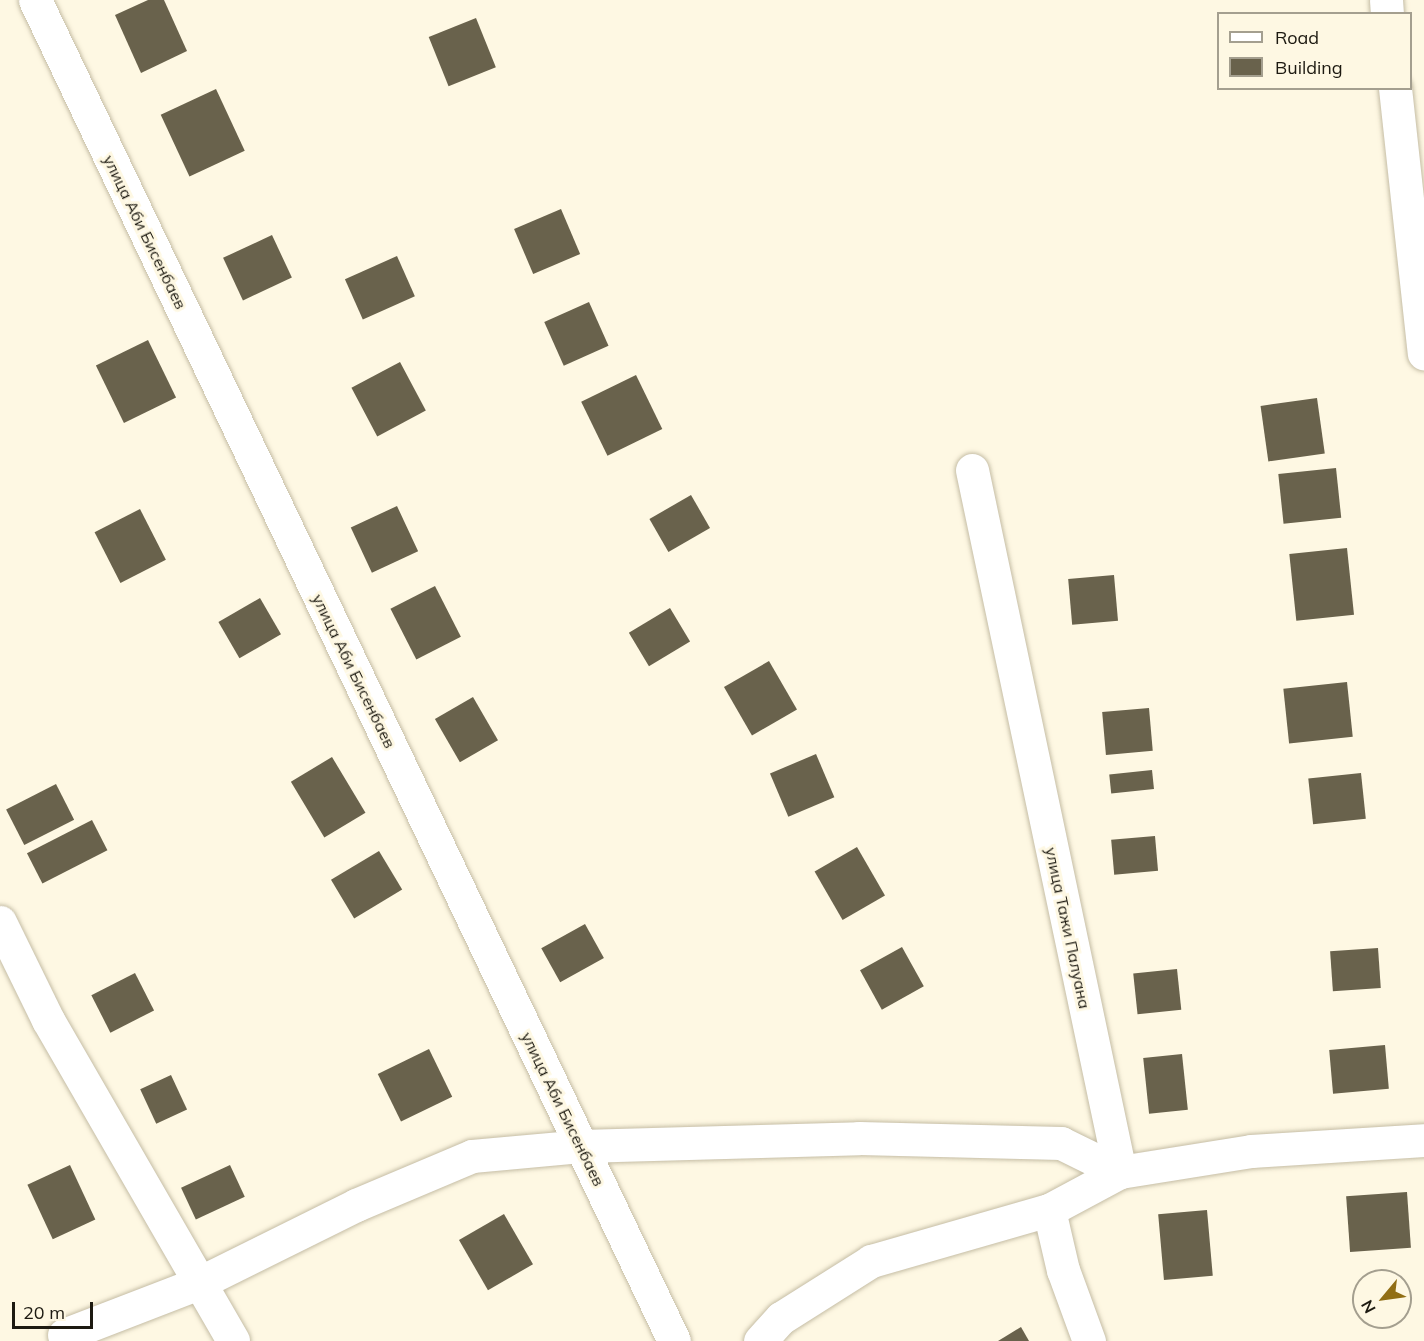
<!DOCTYPE html>
<meta charset="utf-8">
<style>
body{margin:0}
#map{position:relative;width:1424px;height:1341px;overflow:hidden;background:#fef8e3;font-family:Mulish,sans-serif}
div>[style]{position:absolute}
[style*='--x']{left:calc(var(--x)*1px);top:calc(var(--y)*1px);width:calc(var(--w)*1px);rotate:calc(var(--a)*1deg)}
.building>*{inset:0;background:#69624c;transform-origin:0 0}
.roads{filter:drop-shadow(0 0 2px #c5bda5) drop-shadow(0 0 2px #c5bda5)}
.minor>*{height:33px;margin:-16.5px;padding:0 16.5px;transform-origin:16.5px;border-radius:16.5px;background:#fff}
span{translate:-50% -50%;white-space:nowrap;text-align:center;line-height:1.15;-webkit-text-stroke:6px #fef8e3;paint-order:stroke}
.street-label{font-size:16px;color:#1d1a11}
.legend{position:absolute;left:1217px;top:12px;width:195px;height:78px;box-sizing:border-box;background:#fef8e3;border:2px solid #a49f8f;margin:0;padding:8px 10px;list-style:none;font-size:18px;color:#1d1a11}
.legend li{display:flex;align-items:center;gap:12px;height:30px}
.legend b{width:30px;border:2px solid #a49f8f}
.north{position:absolute;left:1352px;top:1269px;width:60px;height:60px;box-sizing:border-box;background:#fef8e3;border:2px solid #a49f8f;border-radius:50%;rotate:241deg;font-size:16px;font-weight:700;line-height:24px;text-align:center;color:#1d1a11}
.north::after{content:'';display:block;margin:auto;width:21px;height:27px;background:#916e14;clip-path:polygon(50% 0,100% 100%,50% 72%,0 100%)}
.scale{position:absolute;left:12px;top:1302px;width:81px;height:27px;box-sizing:border-box;border:3px solid #1d1a11;border-top:0;padding-left:8px;font-size:18px;line-height:21px;white-space:nowrap;color:#1d1a11;-webkit-text-stroke:4px #fef8e3;paint-order:stroke}
</style>
<div id="map">
<div class="building">
<i style="clip-path:polygon(148px 0,164px 0,187px 51px,141px 73px,115px 15px)"></i>
<i style="left:476px;top:18px;width:53px;height:51px;rotate:68deg"></i>
<i style="left:216px;top:89px;width:68px;height:61px;rotate:65deg"></i>
<i style="left:561px;top:209px;width:49px;height:51px;rotate:67deg"></i>
<i style="left:272px;top:235px;width:47px;height:54px;rotate:65deg"></i>
<i style="left:397px;top:256px;width:44px;height:57px;rotate:66deg"></i>
<i style="left:589px;top:302px;width:48px;height:49px;rotate:66deg"></i>
<i style="left:148px;top:340px;width:64px;height:58px;rotate:64deg"></i>
<i style="left:400px;top:362px;width:55px;height:55px;rotate:62deg"></i>
<i style="left:636px;top:375px;width:60px;height:61px;rotate:64deg"></i>
<i style="left:1317px;top:398px;width:56px;height:57px;rotate:82deg"></i>
<i style="left:1336px;top:468px;width:50px;height:58px;rotate:84deg"></i>
<i style="left:691px;top:495px;width:38px;height:48px;rotate:60deg"></i>
<i style="left:397px;top:506px;width:50px;height:51px;rotate:65deg"></i>
<i style="left:140px;top:509px;width:57px;height:51px;rotate:63deg"></i>
<i style="left:1347px;top:548px;width:67px;height:58px;rotate:84deg"></i>
<i style="left:1114px;top:575px;width:46px;height:46px;rotate:85deg"></i>
<i style="left:435px;top:586px;width:57px;height:50px;rotate:63deg"></i>
<i style="left:260px;top:598px;width:42px;height:48px;rotate:60deg"></i>
<i style="left:670px;top:608px;width:39px;height:48px;rotate:59deg"></i>
<i style="left:769px;top:661px;width:56px;height:52px;rotate:60deg"></i>
<i style="left:1347px;top:682px;width:55px;height:64px;rotate:84deg"></i>
<i style="left:473px;top:697px;width:50px;height:44px;rotate:60deg"></i>
<i style="left:1149px;top:708px;width:43px;height:47px;rotate:85deg"></i>
<i style="left:816px;top:754px;width:47px;height:50px;rotate:67deg"></i>
<i style="left:332px;top:757px;width:65px;height:48px;rotate:59deg"></i>
<i style="left:1152px;top:770px;width:19px;height:43px;rotate:84deg"></i>
<i style="left:1361px;top:773px;width:46px;height:53px;rotate:84deg"></i>
<i style="left:56px;top:784px;width:40px;height:56px;rotate:63deg"></i>
<i style="left:92px;top:820px;width:34px;height:73px;rotate:63deg"></i>
<i style="left:1155px;top:836px;width:35px;height:44px;rotate:85deg"></i>
<i style="left:857px;top:847px;width:56px;height:49px;rotate:60deg"></i>
<i style="left:379px;top:851px;width:45px;height:56px;rotate:59deg"></i>
<i style="left:585px;top:924px;width:39px;height:50px;rotate:61deg"></i>
<i style="left:902px;top:947px;width:45px;height:48px;rotate:61deg"></i>
<i style="left:1378px;top:948px;width:40px;height:48px;rotate:86deg"></i>
<i style="left:1177px;top:969px;width:41px;height:44px;rotate:84deg"></i>
<i style="left:135px;top:973px;width:42px;height:49px;rotate:63deg"></i>
<i style="left:1385px;top:1045px;width:44px;height:56px;rotate:85deg"></i>
<i style="left:429px;top:1049px;width:53px;height:57px;rotate:64deg"></i>
<i style="left:1182px;top:1054px;width:56px;height:39px;rotate:84deg"></i>
<i style="left:171px;top:1075px;width:38px;height:34px;rotate:65deg"></i>
<i style="left:70px;top:1165px;width:60px;height:47px;rotate:65deg"></i>
<i style="left:230px;top:1165px;width:35px;height:54px;rotate:65deg"></i>
<i style="left:1407px;top:1192px;width:56px;height:61px;rotate:86deg"></i>
<i style="left:1207px;top:1210px;width:66px;height:49px;rotate:85deg"></i>
<i style="left:504px;top:1214px;width:58px;height:52px;rotate:60deg"></i>
<i style="clip-path:polygon(1021px 1327px,1029px 1341px,998px 1341px)"></i>
</div>
<div class="roads">
<div class="minor">
<i style="--x:35;--y:0;--w:1485;--a:64.52"></i>
<i style="--x:1386;--y:0;--w:14;--a:86"></i>
<i style="--x:1395;--y:88;--w:267;--a:83.8"></i>
<i style="--x:972;--y:470;--w:717;--a:78.09"></i>
<i style="--x:1120;--y:1172;--w:81;--a:151.8"></i>
<i style="--x:1049;--y:1210;--w:62;--a:76.9"></i>
<i style="--x:1063;--y:1270;--w:76;--a:69.9"></i>
<i style="--x:0;--y:922;--w:109;--a:63.9"></i>
<i style="--x:48;--y:1020;--w:370;--a:60"></i>
<i style="--x:64;--y:1335;--w:147;--a:-21.1"></i>
<i style="--x:201;--y:1282;--w:173;--a:-26.4"></i>
<i style="--x:356;--y:1205;--w:126;--a:-22.9"></i>
<i style="--x:472;--y:1156;--w:109;--a:-5.2"></i>
<i style="--x:581;--y:1146;--w:278;--a:-1.6"></i>
<i style="--x:859;--y:1138;--w:202;--a:1.4"></i>
<i style="--x:1061;--y:1143;--w:66;--a:26.2"></i>
<i style="--x:1120;--y:1172;--w:133;--a:-9.1"></i>
<i style="--x:1251;--y:1151;--w:173;--a:-3.6"></i>
<i style="--x:760;--y:1341;--w:31;--a:-48"></i>
<i style="--x:781;--y:1318;--w:107;--a:-32.3"></i>
<i style="--x:871;--y:1261;--w:185;--a:-16"></i>
</div>
</div>
<div class="street-label">
<span style="left:145px;top:232px;rotate:64deg">улица Аби Бисенбаев</span>
<span style="left:354px;top:671px;rotate:64deg">улица Аби Бисенбаев</span>
<span style="left:1068px;top:928px;rotate:78deg">улица Тажи Палуана</span>
<span style="left:563px;top:1109px;rotate:64deg">улица Аби Бисенбаев</span>
</div>
<ul class="legend">
<li><b style="height:8px;background:#fff"></b>Road</li>
<li><b style="height:16px;background:#69624c"></b>Building</li>
</ul>
<div class="north">N</div>
<div class="scale">20 m</div>
</div>
